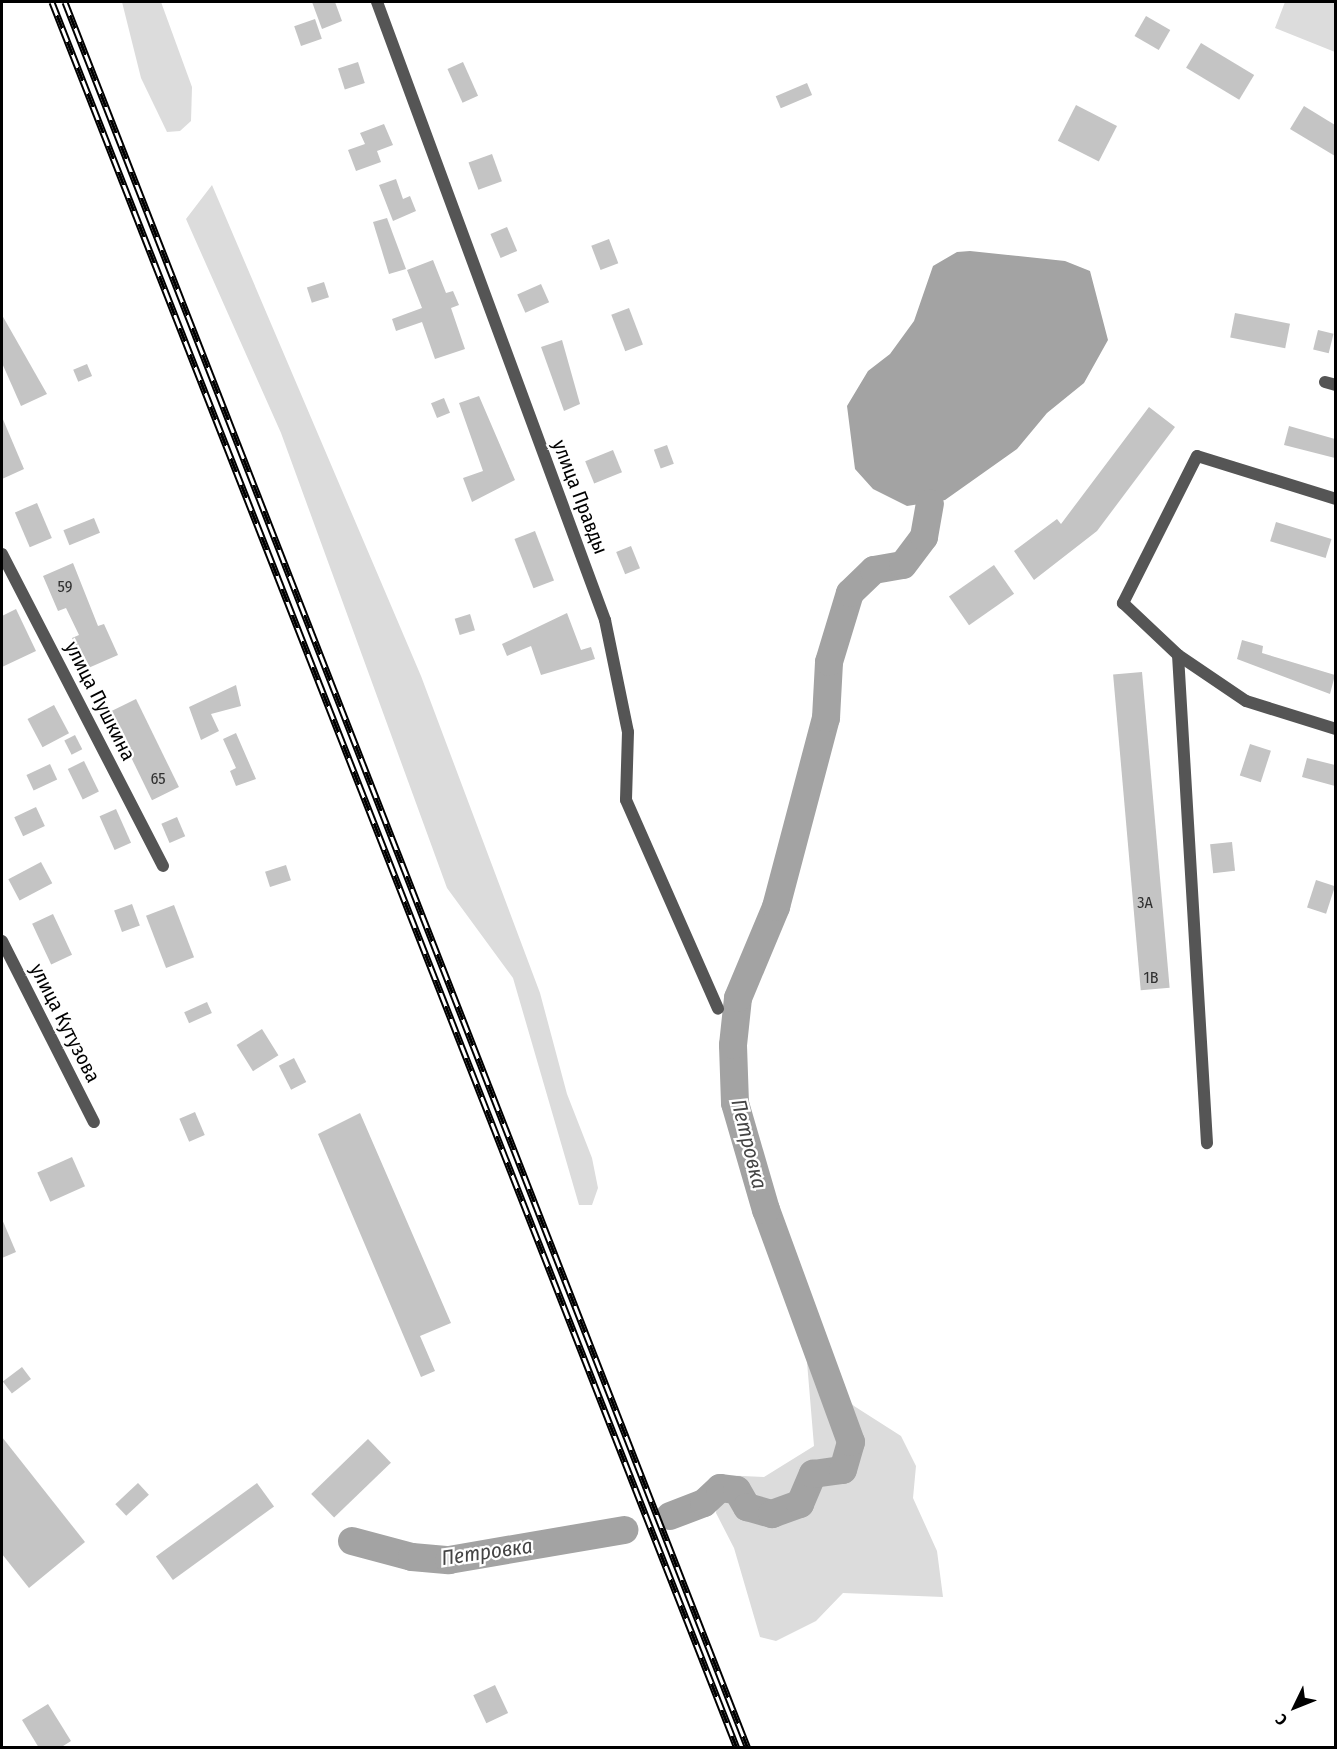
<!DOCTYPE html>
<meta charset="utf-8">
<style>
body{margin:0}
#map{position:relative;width:1337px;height:1749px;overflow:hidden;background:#fff;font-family:"Fira Sans Condensed",sans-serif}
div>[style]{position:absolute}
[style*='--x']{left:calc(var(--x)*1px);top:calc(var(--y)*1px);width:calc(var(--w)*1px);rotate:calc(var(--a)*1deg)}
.green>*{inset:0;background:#dcdcdc}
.water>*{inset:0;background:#a3a3a3}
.river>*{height:28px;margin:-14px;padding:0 14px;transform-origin:14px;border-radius:14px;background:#a3a3a3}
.building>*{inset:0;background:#c4c4c4;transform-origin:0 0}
.street>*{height:12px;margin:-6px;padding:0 6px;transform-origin:6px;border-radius:6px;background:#555}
.rail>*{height:7px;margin-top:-3.5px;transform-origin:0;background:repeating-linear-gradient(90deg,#fff 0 14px,#000 0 28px);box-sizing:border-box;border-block:2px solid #000}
span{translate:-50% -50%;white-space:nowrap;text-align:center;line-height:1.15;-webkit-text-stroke:4.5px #fff;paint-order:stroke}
.number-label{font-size:16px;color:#313131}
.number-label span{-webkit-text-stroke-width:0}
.street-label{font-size:20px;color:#000}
.water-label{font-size:21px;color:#444;font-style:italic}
.frame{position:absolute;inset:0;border:3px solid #000;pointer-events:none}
.north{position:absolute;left:1265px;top:1677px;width:60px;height:60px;-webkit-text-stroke:4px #fff;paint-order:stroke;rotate:227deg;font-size:16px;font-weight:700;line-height:24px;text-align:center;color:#000}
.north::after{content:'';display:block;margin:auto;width:21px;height:27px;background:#000;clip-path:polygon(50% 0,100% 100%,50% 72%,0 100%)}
</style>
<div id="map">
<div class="green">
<i style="clip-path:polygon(122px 2px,161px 2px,192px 87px,191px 121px,180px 131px,167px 132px,141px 78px)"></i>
<i style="clip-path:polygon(1285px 2px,1335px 2px,1335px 52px,1275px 28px)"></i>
<i style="clip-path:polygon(212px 185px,421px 676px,540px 993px,567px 1094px,592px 1158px,598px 1188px,592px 1205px,579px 1205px,513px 978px,447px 888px,281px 433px,186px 219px)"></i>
<i style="clip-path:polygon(807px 1362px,854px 1406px,901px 1436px,916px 1466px,913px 1498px,937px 1551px,943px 1597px,843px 1593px,816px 1621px,776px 1641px,760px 1637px,734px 1548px,716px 1513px,721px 1475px,764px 1477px,814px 1446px)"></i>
</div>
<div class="water">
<i style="clip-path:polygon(970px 251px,1065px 261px,1090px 271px,1108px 340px,1084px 383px,1047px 413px,1017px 449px,945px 500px,907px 506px,873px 489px,855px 469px,847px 406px,868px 371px,890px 354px,914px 321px,933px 266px,957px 252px)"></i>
</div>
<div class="river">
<i style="--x:670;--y:1516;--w:36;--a:-21"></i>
<i style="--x:704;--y:1503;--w:22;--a:-43"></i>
<i style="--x:720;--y:1488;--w:17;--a:7"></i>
<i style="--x:737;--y:1490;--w:20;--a:60"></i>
<i style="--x:747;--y:1507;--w:26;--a:16"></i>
<i style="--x:772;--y:1514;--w:30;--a:-20"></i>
<i style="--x:800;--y:1504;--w:33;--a:-67"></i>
<i style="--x:813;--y:1474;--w:30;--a:-8"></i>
<i style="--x:843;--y:1470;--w:29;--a:-74"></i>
<i style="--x:851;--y:1442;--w:247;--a:-110.1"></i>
<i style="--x:766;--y:1210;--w:111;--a:-106.2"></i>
<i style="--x:735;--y:1103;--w:58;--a:-92"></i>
<i style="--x:733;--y:1045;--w:47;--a:-83.9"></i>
<i style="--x:738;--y:998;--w:99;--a:-67.3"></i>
<i style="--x:776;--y:907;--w:196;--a:-75.2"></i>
<i style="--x:826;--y:718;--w:56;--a:-86.9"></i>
<i style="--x:829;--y:662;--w:72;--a:-73.1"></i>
<i style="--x:850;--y:593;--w:33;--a:-44"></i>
<i style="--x:874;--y:570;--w:29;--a:-10"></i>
<i style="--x:903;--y:565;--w:35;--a:-53"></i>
<i style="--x:924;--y:537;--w:34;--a:-80"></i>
<i style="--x:352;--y:1541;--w:62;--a:14.9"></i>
<i style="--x:412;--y:1557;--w:37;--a:5"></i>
<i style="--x:449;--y:1560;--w:178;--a:-9.7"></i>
</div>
<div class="building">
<i style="clip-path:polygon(312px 2px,335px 2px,342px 21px,322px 29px)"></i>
<i style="left:1146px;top:16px;width:28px;height:23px;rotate:30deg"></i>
<i style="left:315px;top:19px;width:21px;height:22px;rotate:71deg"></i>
<i style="left:1201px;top:43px;width:62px;height:29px;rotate:31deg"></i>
<i style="left:358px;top:62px;width:22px;height:21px;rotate:72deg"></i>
<i style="left:463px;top:62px;width:37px;height:17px;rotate:66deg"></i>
<i style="left:807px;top:83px;width:13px;height:34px;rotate:67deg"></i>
<i style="left:1076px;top:105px;width:46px;height:40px;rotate:27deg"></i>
<i style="clip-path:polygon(1304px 106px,1335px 125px,1335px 156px,1290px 129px)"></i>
<i style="clip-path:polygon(384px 124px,393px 145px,377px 151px,381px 162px,356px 171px,348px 150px,365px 144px,360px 133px)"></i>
<i style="left:492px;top:154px;width:29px;height:25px;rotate:70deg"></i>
<i style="clip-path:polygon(396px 179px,403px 199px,410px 196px,416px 211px,393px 221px,379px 185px)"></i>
<i style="clip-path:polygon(387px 218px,406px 269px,389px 274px,373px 222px)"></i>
<i style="left:507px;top:227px;width:26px;height:18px;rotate:67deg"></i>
<i style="left:609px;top:239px;width:26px;height:19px;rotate:69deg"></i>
<i style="clip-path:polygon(433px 260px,446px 293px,453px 291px,459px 305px,451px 308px,465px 349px,435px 359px,422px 322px,396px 331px,392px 319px,422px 308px,407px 270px)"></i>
<i style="left:324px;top:282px;width:16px;height:18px;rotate:72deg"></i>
<i style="left:541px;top:284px;width:20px;height:26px;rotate:66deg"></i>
<i style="left:629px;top:308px;width:39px;height:19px;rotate:69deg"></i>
<i style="left:1235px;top:313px;width:56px;height:25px;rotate:11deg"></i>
<i style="clip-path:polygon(2px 315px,47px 394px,21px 406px,2px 363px)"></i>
<i style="left:1318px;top:330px;width:16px;height:20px;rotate:14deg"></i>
<i style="clip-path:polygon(562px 340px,580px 404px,564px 411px,541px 347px)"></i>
<i style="left:87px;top:364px;width:13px;height:15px;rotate:67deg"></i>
<i style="clip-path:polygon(479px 396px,515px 480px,472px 502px,463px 478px,483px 471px,459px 403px)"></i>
<i style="left:444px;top:398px;width:16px;height:14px;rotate:68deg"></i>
<i style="clip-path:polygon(1149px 407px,1175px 427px,1097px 531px,1034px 580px,1014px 551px,1057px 519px,1061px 524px)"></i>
<i style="clip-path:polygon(2px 417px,24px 469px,2px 479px)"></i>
<i style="clip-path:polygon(1289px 426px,1335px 439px,1335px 458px,1284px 445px)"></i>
<i style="left:667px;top:445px;width:20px;height:14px;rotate:70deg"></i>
<i style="left:613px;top:450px;width:24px;height:30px;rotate:68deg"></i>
<i style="left:37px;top:503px;width:38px;height:24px;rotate:67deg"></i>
<i style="left:94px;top:518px;width:16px;height:33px;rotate:68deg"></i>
<i style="left:1276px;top:522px;width:58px;height:20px;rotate:17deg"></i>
<i style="left:535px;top:531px;width:53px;height:22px;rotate:69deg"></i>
<i style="left:631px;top:546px;width:24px;height:16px;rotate:68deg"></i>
<i style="clip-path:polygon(73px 563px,98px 626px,104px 624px,118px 655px,86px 669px,72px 638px,79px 635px,66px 608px,58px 611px,43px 576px)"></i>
<i style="left:994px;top:565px;width:35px;height:55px;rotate:55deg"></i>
<i style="clip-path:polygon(16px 609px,36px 651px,2px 667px,2px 616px)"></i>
<i style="clip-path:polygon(567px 613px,581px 650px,591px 647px,595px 659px,541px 675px,531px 646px,507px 656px,502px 644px)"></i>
<i style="left:470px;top:614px;width:17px;height:16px;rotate:73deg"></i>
<i style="clip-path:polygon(1242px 640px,1263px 646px,1262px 653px,1335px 675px,1330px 694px,1237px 659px)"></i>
<i style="left:1142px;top:672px;width:317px;height:29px;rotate:85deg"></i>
<i style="clip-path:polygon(236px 685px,241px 706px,211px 714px,219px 731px,201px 740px,189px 707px)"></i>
<i style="left:136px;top:699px;width:98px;height:30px;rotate:64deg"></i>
<i style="left:54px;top:705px;width:32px;height:30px;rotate:62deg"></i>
<i style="clip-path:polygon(236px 733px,256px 779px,236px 786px,230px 771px,236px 768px,223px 739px)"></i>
<i style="left:75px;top:735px;width:16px;height:12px;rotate:63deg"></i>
<i style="left:1250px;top:744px;width:22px;height:33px;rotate:18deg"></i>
<i style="clip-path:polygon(1307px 758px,1335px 765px,1335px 786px,1302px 777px)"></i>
<i style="left:84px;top:761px;width:34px;height:18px;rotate:64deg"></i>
<i style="left:50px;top:764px;width:17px;height:26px;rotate:65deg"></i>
<i style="left:36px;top:807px;width:21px;height:24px;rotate:65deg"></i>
<i style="left:116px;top:809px;width:37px;height:18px;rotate:66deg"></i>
<i style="left:177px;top:817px;width:21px;height:17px;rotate:67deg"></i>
<i style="left:1232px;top:842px;width:29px;height:22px;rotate:84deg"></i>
<i style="left:41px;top:862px;width:24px;height:37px;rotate:62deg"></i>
<i style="left:286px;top:865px;width:16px;height:22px;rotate:72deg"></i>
<i style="left:1316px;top:880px;width:20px;height:29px;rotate:18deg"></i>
<i style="left:132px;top:904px;width:23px;height:19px;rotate:70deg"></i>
<i style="left:174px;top:905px;width:56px;height:30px;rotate:69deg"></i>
<i style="left:53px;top:914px;width:45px;height:23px;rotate:65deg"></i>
<i style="left:207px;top:1002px;width:12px;height:25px;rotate:66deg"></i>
<i style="left:262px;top:1029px;width:31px;height:30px;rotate:58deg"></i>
<i style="left:294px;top:1058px;width:27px;height:17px;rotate:63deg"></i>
<i style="left:195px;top:1112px;width:25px;height:17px;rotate:67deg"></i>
<i style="clip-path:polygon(360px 1113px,451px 1323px,420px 1336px,435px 1371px,421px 1377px,318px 1134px)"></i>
<i style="left:72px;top:1157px;width:32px;height:38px;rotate:66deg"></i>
<i style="clip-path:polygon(2px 1219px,16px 1252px,2px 1258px)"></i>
<i style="left:22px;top:1367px;width:15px;height:24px;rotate:53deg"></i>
<i style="clip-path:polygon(2px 1437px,85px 1542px,29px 1588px,2px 1554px)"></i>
<i style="left:368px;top:1439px;width:33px;height:79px;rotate:46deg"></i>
<i style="left:138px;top:1483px;width:16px;height:31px;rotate:47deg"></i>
<i style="left:257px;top:1483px;width:29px;height:125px;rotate:54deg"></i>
<i style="left:495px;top:1685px;width:31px;height:24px;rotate:65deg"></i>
<i style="clip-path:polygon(48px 1704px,71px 1741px,60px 1748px,39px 1748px,22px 1720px)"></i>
</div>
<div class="street">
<i style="--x:377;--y:2;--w:659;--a:69.75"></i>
<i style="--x:605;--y:620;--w:114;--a:78.4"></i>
<i style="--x:628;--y:732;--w:68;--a:91.7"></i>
<i style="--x:626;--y:800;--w:228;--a:66.2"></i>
<i style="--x:1325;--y:382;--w:11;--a:15"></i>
<i style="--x:1336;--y:499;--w:145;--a:-162.8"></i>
<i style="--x:1197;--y:456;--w:165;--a:116.7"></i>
<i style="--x:1123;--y:603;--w:76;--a:43.4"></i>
<i style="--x:1178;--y:655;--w:82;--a:34.1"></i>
<i style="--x:1246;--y:701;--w:94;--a:17.3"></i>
<i style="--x:2;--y:554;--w:351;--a:62.7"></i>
<i style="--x:1178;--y:655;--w:489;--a:86.6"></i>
<i style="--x:2;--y:941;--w:203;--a:63.1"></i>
</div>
<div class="rail">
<i style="--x:52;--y:2;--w:1876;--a:68.58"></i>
<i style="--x:65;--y:2;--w:1875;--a:68.64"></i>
</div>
<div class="number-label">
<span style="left:65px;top:587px">59</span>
<span style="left:158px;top:779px">65</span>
<span style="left:1145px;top:903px">3А</span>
<span style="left:1151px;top:978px">1В</span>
</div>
<div class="street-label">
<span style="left:580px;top:497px;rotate:69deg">улица Правды</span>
<span style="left:100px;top:701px;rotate:63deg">улица Пушкина</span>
<span style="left:65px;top:1023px;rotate:63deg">улица Кутузова</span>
</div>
<div class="water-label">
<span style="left:749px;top:1144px;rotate:76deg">Петровка</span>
<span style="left:487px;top:1552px;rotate:-8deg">Петровка</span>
</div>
<div class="frame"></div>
<div class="north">С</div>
</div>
